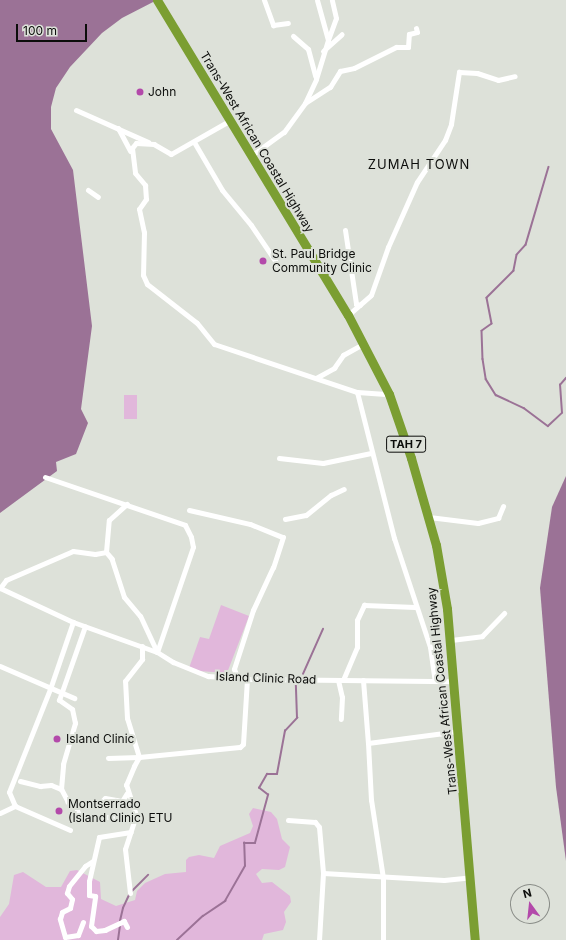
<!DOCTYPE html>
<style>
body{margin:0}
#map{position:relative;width:566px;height:940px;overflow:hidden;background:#dde1d9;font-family:Inter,sans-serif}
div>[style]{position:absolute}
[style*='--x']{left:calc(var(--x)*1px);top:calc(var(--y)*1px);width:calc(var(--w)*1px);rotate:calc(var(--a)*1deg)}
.green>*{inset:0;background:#e1b7db;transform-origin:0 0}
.water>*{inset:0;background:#9b7296}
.stream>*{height:1.5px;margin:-0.75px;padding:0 0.75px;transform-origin:0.75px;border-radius:0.75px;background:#9b7296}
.street>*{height:5px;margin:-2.5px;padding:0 2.5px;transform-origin:2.5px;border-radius:2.5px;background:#fff}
.highway>*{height:9px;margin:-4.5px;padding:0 4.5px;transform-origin:4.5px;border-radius:4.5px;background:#7b9e32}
.dots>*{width:11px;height:11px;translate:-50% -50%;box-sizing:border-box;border:2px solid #dde1d9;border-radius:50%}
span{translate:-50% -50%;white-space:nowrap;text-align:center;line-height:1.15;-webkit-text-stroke:4px #dde1d9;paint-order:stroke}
.shield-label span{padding:1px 3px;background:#dde1d9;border:1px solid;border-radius:3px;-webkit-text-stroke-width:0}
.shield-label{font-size:11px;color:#0c0d0b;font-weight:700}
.poi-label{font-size:12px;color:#0c0d0b}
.left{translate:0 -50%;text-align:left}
.street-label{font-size:12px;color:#0c0d0b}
.neighbourhood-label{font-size:13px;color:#0c0d0b;letter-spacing:1px}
.north{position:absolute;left:510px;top:884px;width:40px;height:40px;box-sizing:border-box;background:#dde1d9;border:1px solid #898c87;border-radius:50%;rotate:345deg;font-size:11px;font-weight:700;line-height:16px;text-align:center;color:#0c0d0b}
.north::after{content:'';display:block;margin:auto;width:14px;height:18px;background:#b349aa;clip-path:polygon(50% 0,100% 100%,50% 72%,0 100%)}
.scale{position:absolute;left:16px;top:24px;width:71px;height:18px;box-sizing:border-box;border:2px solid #0c0d0b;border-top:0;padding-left:5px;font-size:12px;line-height:14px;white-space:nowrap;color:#0c0d0b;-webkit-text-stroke:3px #dde1d9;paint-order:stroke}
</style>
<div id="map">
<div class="green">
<i style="left:124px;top:395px;width:13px;height:24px"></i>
<i style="clip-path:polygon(221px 605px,249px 616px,227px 673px,199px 671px,189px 668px,200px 637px,209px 639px)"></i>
<i style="clip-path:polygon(253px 808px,271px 812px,277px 819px,282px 839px,290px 847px,285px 867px,279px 870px,262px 869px,256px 874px,262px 883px,272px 882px,290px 896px,291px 902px,284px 912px,286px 922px,283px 930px,264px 934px,262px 940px,0 940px,0 917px,9px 904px,14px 875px,23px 872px,46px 887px,61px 887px,70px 871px,77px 870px,100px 882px,101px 899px,116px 906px,135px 900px,137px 891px,145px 883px,165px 874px,186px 872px,186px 860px,189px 857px,199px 855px,214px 858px,220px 846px,250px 833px,253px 826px,249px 814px)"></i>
</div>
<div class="water">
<i style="clip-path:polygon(0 0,157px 0,122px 18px,102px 33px,70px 67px,56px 88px,51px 107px,51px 129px,73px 170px,92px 326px,81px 409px,88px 423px,76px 454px,56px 462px,57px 471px,0 513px)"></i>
<i style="clip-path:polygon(566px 476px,566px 861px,556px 787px,540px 588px,552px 507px)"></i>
</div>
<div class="stream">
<i style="--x:549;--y:167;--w:81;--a:106.4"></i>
<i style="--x:526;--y:245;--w:13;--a:132"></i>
<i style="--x:517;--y:255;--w:16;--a:101"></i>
<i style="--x:514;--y:271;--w:38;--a:135"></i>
<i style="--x:487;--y:298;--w:26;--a:79"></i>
<i style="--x:492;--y:324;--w:12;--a:145"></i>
<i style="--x:482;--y:331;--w:28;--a:88"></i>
<i style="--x:483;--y:359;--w:20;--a:81"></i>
<i style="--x:486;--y:379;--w:19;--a:58"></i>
<i style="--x:496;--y:395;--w:31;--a:25"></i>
<i style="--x:524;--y:408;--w:30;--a:37"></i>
<i style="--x:548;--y:426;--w:19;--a:-43"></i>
<i style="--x:562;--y:413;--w:28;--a:-94"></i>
<i style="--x:560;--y:385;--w:9;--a:-49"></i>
<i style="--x:303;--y:674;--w:49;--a:-66"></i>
<i style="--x:131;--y:892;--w:24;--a:-45"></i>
<i style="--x:120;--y:921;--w:13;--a:-77"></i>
<i style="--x:123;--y:908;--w:14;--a:-65"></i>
<i style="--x:118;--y:940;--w:15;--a:-82"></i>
<i style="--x:177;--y:940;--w:35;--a:-43"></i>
<i style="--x:203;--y:916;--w:27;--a:-34"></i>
<i style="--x:225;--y:901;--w:40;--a:-60.3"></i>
<i style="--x:245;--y:866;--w:23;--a:-92"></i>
<i style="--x:244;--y:843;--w:11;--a:0"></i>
<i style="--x:255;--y:843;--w:50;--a:-74.8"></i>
<i style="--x:268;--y:795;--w:11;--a:-142"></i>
<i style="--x:259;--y:788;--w:16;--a:-60"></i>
<i style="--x:267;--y:774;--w:10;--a:0"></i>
<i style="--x:277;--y:774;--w:44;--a:-79.5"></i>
<i style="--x:285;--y:731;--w:18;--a:-47"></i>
<i style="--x:297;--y:718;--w:36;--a:-92"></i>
</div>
<div class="street">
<i style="--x:264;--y:0;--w:27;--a:70"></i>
<i style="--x:273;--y:25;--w:15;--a:-8"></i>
<i style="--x:293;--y:36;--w:20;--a:41"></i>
<i style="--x:308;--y:49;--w:28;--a:75"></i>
<i style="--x:328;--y:40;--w:23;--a:-70"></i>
<i style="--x:336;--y:18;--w:18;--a:-103"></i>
<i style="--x:323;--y:51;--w:25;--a:-42"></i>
<i style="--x:305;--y:103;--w:30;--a:-33"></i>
<i style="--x:330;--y:87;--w:19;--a:-58"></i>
<i style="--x:340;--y:71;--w:14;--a:-12"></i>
<i style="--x:354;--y:68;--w:47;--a:-26.6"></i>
<i style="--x:396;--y:47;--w:12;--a:0"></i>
<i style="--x:408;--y:47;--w:13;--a:-86"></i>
<i style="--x:409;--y:34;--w:8;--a:-14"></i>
<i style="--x:417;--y:32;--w:4;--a:-104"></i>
<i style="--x:76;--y:110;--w:79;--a:24"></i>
<i style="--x:229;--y:121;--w:67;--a:150.4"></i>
<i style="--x:171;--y:154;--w:20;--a:-150"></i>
<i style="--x:154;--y:144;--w:18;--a:-177"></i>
<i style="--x:136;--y:143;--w:6;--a:129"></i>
<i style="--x:132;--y:148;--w:25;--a:83"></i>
<i style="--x:135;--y:173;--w:16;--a:50"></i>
<i style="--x:145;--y:185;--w:14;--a:86"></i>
<i style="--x:146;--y:199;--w:12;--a:125"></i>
<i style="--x:139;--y:209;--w:24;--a:78"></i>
<i style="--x:144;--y:232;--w:43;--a:91.3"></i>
<i style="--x:143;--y:275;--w:10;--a:66"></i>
<i style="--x:147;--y:284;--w:63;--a:38"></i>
<i style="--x:197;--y:323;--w:27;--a:51"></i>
<i style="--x:214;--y:344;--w:151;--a:18.6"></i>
<i style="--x:357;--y:392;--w:32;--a:4"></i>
<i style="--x:118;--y:128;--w:26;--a:62"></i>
<i style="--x:194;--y:142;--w:56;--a:59.7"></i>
<i style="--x:222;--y:190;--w:45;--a:50.4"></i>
<i style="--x:251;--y:225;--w:48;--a:56"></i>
<i style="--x:252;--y:155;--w:39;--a:-36"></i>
<i style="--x:284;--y:132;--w:36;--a:-54"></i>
<i style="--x:305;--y:103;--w:26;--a:-65"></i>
<i style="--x:316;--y:79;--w:41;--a:-72.9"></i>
<i style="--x:328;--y:40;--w:41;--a:-105.4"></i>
<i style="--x:88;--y:190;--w:12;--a:35"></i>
<i style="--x:345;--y:230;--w:75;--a:81.5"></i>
<i style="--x:356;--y:304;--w:4;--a:14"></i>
<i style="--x:348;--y:315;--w:30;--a:-41"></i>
<i style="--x:371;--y:295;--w:51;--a:-70.5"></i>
<i style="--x:388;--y:247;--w:71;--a:-66"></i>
<i style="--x:417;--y:182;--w:50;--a:-56.3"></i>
<i style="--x:445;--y:140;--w:17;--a:-69"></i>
<i style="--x:451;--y:124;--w:53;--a:-81.3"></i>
<i style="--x:459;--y:72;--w:18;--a:3"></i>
<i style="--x:477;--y:73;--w:22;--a:18"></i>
<i style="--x:498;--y:80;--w:17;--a:-13"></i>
<i style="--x:316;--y:378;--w:21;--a:-29"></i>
<i style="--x:334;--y:368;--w:16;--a:-55"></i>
<i style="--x:343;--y:355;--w:23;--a:-29"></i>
<i style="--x:357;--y:392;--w:151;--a:75.8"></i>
<i style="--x:394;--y:538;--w:115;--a:71.7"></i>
<i style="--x:430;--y:647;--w:34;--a:82"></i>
<i style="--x:279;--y:458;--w:44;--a:6.5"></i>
<i style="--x:323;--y:463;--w:49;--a:-11.8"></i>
<i style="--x:45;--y:477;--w:148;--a:18.9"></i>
<i style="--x:185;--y:525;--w:13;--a:63"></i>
<i style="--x:191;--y:537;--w:10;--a:79"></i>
<i style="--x:193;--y:547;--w:111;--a:108.9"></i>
<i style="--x:157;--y:652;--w:40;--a:-115"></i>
<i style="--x:140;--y:616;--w:25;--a:-130"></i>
<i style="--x:124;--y:597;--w:40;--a:-108"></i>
<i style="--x:112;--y:559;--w:9;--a:-131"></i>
<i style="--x:189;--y:510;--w:63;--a:12.9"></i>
<i style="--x:250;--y:524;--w:35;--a:22"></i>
<i style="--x:283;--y:537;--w:32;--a:108"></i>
<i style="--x:273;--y:567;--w:47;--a:114.9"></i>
<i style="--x:253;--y:610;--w:62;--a:107.9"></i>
<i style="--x:234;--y:669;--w:11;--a:68"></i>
<i style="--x:429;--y:517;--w:49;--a:7"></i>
<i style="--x:478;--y:523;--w:21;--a:-14"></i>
<i style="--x:498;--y:518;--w:13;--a:-67"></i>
<i style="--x:285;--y:519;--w:21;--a:-11"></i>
<i style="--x:306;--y:515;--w:32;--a:-39"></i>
<i style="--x:331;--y:495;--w:14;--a:-25"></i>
<i style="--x:0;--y:588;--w:81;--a:25"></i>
<i style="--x:73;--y:622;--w:89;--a:19.7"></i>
<i style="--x:157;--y:652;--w:19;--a:32"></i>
<i style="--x:173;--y:662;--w:38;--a:22"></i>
<i style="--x:208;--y:676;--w:39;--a:4"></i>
<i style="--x:247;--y:679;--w:207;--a:0.6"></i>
<i style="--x:0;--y:588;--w:10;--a:-53"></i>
<i style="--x:6;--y:580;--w:73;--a:-23.4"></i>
<i style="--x:73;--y:551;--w:22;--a:8"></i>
<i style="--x:95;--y:554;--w:11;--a:-10"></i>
<i style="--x:106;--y:552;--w:32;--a:-85"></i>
<i style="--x:109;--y:520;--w:24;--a:-42"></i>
<i style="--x:451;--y:640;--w:31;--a:-7"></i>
<i style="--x:482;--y:636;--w:32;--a:-46"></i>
<i style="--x:0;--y:666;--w:81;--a:23.4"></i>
<i style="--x:338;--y:680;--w:17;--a:77"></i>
<i style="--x:342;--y:697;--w:22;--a:93"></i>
<i style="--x:343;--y:680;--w:36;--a:-67"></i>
<i style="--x:357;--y:647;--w:27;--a:-90"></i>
<i style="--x:357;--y:620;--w:17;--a:-65"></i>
<i style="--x:364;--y:605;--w:51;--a:2.2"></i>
<i style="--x:363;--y:680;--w:63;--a:85.5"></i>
<i style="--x:108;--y:758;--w:31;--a:-2"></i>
<i style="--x:139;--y:757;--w:41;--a:-107.1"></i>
<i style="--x:127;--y:718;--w:37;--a:-93"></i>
<i style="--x:125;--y:681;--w:28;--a:-52"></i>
<i style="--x:142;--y:659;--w:13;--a:-90"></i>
<i style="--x:20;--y:781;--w:21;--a:14"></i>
<i style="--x:40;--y:786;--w:11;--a:-5"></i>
<i style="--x:51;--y:785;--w:11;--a:22"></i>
<i style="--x:79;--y:806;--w:20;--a:-6"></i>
<i style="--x:99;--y:804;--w:8;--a:-45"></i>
<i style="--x:105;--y:798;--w:17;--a:10"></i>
<i style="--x:122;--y:801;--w:9;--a:-58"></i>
<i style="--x:0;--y:813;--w:17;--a:-25"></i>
<i style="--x:80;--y:818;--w:14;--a:-111"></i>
<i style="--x:75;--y:805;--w:8;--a:-157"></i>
<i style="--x:68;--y:802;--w:15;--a:-118"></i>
<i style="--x:61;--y:789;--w:25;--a:-85"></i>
<i style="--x:63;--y:764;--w:43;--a:-73.7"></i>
<i style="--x:75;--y:723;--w:14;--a:-102"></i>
<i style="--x:72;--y:709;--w:16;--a:-145"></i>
<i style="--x:59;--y:700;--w:78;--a:-70.6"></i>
<i style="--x:93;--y:818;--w:43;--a:-4"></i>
<i style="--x:288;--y:820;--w:27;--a:4"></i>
<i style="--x:315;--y:822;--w:6;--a:51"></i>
<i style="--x:319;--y:827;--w:46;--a:85"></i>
<i style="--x:323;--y:873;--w:67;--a:93.4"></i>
<i style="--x:70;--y:830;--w:60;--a:-156.4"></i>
<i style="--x:15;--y:806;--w:15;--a:-113"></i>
<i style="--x:9;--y:792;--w:111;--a:-68.3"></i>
<i style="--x:50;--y:689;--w:71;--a:-71.1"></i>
<i style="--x:323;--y:873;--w:121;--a:3.3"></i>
<i style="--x:444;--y:880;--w:27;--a:-6"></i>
<i style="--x:130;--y:893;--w:44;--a:-96.5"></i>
<i style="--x:125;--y:849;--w:36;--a:-72"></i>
<i style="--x:136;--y:815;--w:32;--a:-108"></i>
<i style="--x:126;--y:785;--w:21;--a:-67"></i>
<i style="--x:134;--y:766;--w:10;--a:-61"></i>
<i style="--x:139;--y:757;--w:101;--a:-5.7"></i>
<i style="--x:240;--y:747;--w:4;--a:-45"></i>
<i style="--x:243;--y:744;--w:65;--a:-86.5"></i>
<i style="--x:83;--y:922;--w:14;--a:111"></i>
<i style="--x:78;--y:935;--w:13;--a:171"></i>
<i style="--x:65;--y:937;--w:19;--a:-106"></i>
<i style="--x:60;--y:919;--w:7;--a:-74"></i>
<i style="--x:62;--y:912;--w:9;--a:-27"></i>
<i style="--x:70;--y:908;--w:9;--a:-77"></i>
<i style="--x:72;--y:899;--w:8;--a:-130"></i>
<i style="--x:67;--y:893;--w:7;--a:-74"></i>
<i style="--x:69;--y:886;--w:26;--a:-51"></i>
<i style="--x:85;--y:866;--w:9;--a:-32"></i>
<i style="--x:127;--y:927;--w:7;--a:-117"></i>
<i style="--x:124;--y:921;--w:21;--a:155"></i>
<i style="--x:105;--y:930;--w:9;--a:174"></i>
<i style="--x:96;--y:931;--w:7;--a:-135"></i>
<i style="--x:91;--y:926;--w:30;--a:-82"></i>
<i style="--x:95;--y:896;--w:6;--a:-171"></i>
<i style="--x:89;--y:895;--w:14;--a:-90"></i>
<i style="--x:89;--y:881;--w:45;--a:-77.2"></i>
<i style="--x:99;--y:837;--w:32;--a:-9"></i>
<i style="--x:383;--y:940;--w:62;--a:-90"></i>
<i style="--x:383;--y:878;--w:79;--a:-98.7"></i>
<i style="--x:371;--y:800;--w:57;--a:-93"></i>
<i style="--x:368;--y:743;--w:92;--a:-7.5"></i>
</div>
<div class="highway">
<i style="--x:157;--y:0;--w:368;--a:58.8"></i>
<i style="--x:348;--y:315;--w:89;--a:62.6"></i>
<i style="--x:389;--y:394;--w:68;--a:71"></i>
<i style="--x:411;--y:458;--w:91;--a:74"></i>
<i style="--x:436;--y:545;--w:65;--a:80.2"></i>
<i style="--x:447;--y:609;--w:332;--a:85.2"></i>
</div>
<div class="dots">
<i style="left:140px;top:92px;background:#b349aa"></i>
<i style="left:263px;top:261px;background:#b349aa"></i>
<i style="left:57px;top:739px;background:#b349aa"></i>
<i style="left:59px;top:811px;background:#b349aa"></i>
</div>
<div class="shield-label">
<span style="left:406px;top:444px">TAH 7</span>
</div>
<div class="poi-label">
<span class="left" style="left:148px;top:92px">John</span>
<span class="left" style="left:272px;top:261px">St. Paul Bridge<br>Community Clinic</span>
<span class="left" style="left:66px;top:739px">Island Clinic</span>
<span class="left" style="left:68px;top:811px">Montserrado<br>(Island Clinic) ETU</span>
</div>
<div class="street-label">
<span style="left:257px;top:142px;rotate:59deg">Trans-West African Coastal Highway</span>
<span style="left:266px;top:678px;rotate:2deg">Island Clinic Road</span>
<span style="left:442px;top:691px;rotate:-96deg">Trans-West African Coastal Highway</span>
</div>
<div class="neighbourhood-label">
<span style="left:419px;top:164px">ZUMAH TOWN</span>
</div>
<div class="north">N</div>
<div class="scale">100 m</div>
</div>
